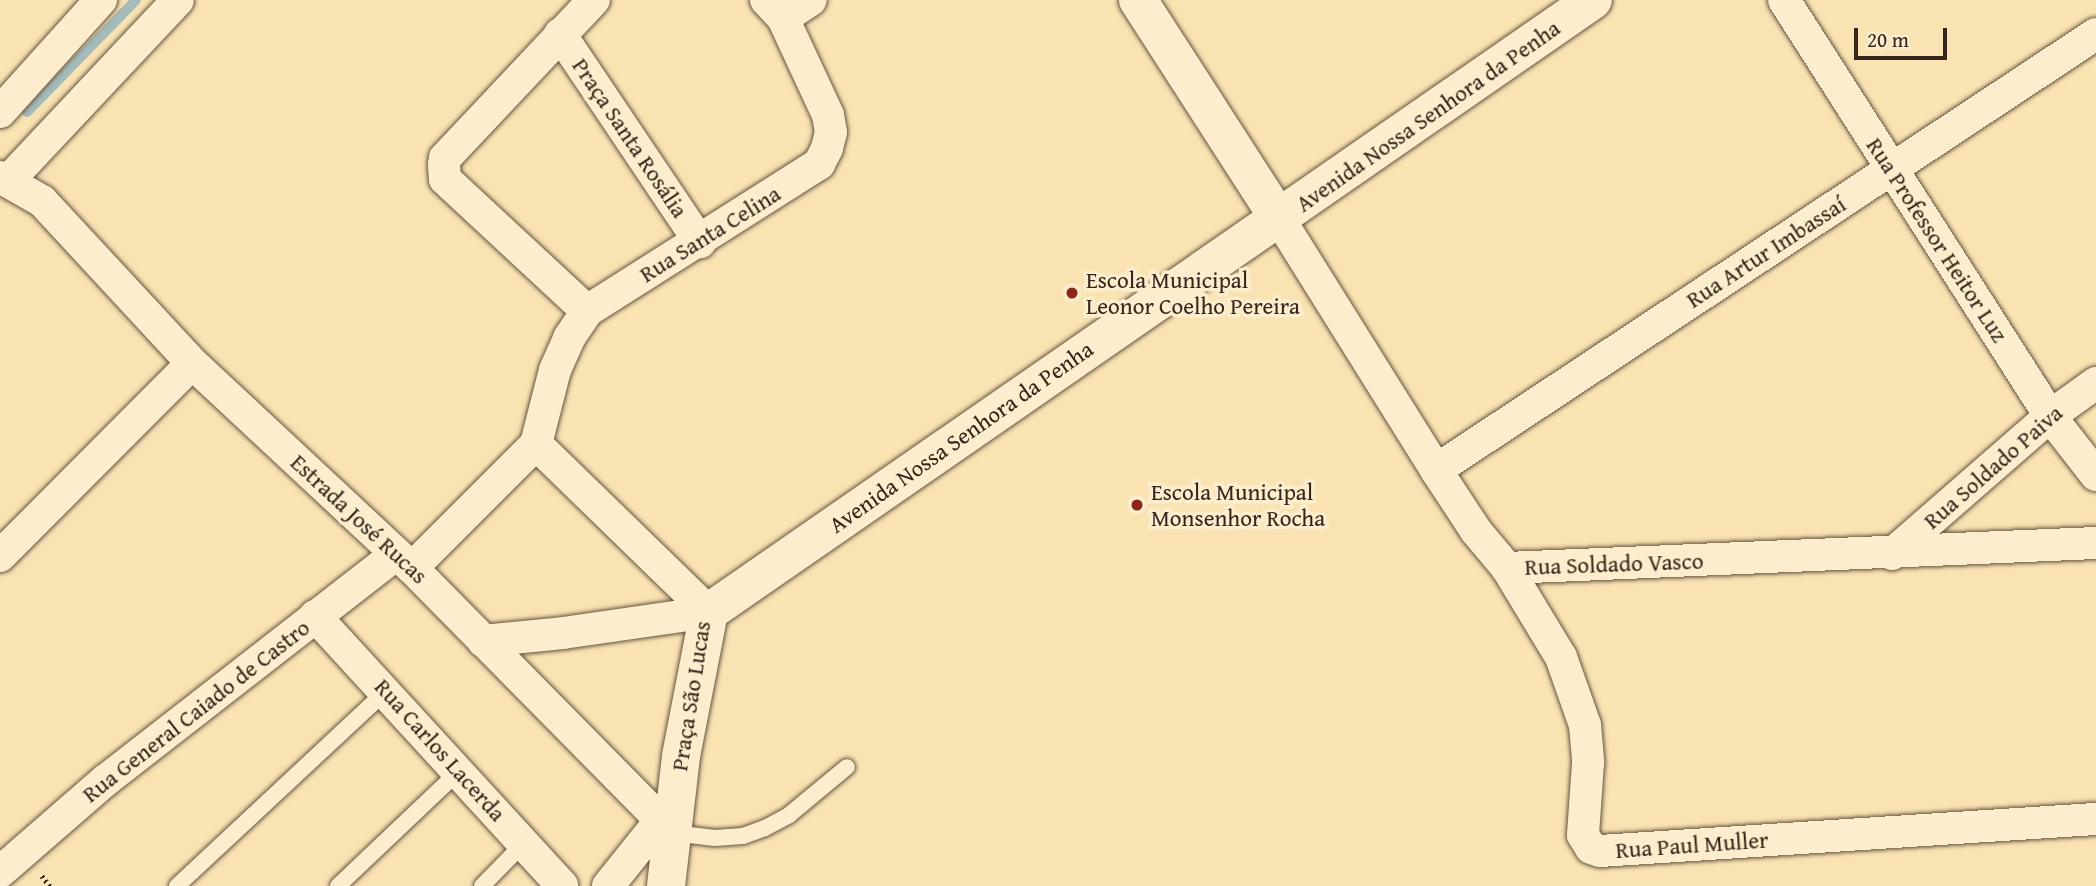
<!DOCTYPE html>
<meta charset="utf-8">
<style>
body{margin:0}
#map{position:relative;width:2096px;height:886px;overflow:hidden;background:#f9e3b2;font-family:"Gentium Book Plus",serif}
div>[style]{position:absolute}
[style*='--x']{left:calc(var(--x)*1px);top:calc(var(--y)*1px);width:calc(var(--w)*1px);rotate:calc(var(--a)*1deg)}
.stream>*{height:10px;margin:-5px;padding:0 5px;transform-origin:5px;border-radius:5px;background:#a4bbb9}
.path>*{height:4.5px;margin-top:-2.25px;transform-origin:0;background:repeating-linear-gradient(90deg,#35251a 0 2px,transparent 0 5.5px)}
.roads{filter:drop-shadow(0 0 2px #665440) drop-shadow(0 0 2px #665440)}
.lane>*{height:16px;margin:-8px;padding:0 8px;transform-origin:8px;border-radius:8px;background:#fbedcd}
.street>*{height:32px;margin:-16px;padding:0 16px;transform-origin:16px;border-radius:16px;background:#fbedcd}
.secondary>*{height:38px;margin:-19px;padding:0 19px;transform-origin:19px;border-radius:19px;background:#fbedcd}
.dots>*{width:19px;height:19px;translate:-50% -50%;box-sizing:border-box;border:4px solid #fbedcd;border-radius:50%}
span{translate:-50% -50%;white-space:nowrap;text-align:center;line-height:1.15;-webkit-text-stroke:7px #fbedcd;paint-order:stroke}
.street-label{font-size:23px;color:#35251a}
.poi-label{font-size:23px;color:#35251a}
.left{translate:0 -50%;text-align:left}
.scale{position:absolute;left:1854px;top:28px;width:93px;height:32px;box-sizing:border-box;border:4px solid #35251a;border-top:0;padding-left:9px;font-size:21px;line-height:24px;white-space:nowrap;color:#35251a;-webkit-text-stroke:5px #fbedcd;paint-order:stroke}
</style>
<div id="map">
<div class="stream">
<i style="--x:27;--y:112;--w:156;--a:-45.8"></i>
</div>
<div class="path">
<i style="--x:42;--y:876;--w:13;--a:51"></i>
</div>
<div class="roads">
<div class="lane">
<i style="--x:673;--y:833;--w:42;--a:6.8"></i>
<i style="--x:715;--y:838;--w:28;--a:-4"></i>
<i style="--x:743;--y:836;--w:23;--a:-20"></i>
<i style="--x:765;--y:828;--w:27;--a:-28"></i>
<i style="--x:789;--y:815;--w:75;--a:-39.6"></i>
<i style="--x:177;--y:886;--w:286;--a:-43"></i>
<i style="--x:338;--y:886;--w:167;--a:-43.5"></i>
<i style="--x:482;--y:886;--w:60;--a:-45.7"></i>
</div>
<div class="street">
<i style="--x:1784;--y:0;--w:494;--a:57.4"></i>
<i style="--x:2050;--y:416;--w:75;--a:52.1"></i>
<i style="--x:783;--y:18;--w:33;--a:-33"></i>
<i style="--x:560;--y:34;--w:251;--a:56.1"></i>
<i style="--x:0;--y:112;--w:151;--a:-48"></i>
<i style="--x:0;--y:177;--w:48;--a:29.7"></i>
<i style="--x:42;--y:201;--w:221;--a:47.2"></i>
<i style="--x:192;--y:363;--w:301;--a:43"></i>
<i style="--x:412;--y:568;--w:372;--a:45.4"></i>
<i style="--x:8;--y:181;--w:248;--a:-46.8"></i>
<i style="--x:1280;--y:220;--w:295;--a:58"></i>
<i style="--x:1436;--y:470;--w:73;--a:56.7"></i>
<i style="--x:1476;--y:531;--w:48;--a:50"></i>
<i style="--x:1507;--y:568;--w:104;--a:58.8"></i>
<i style="--x:1561;--y:657;--w:72;--a:70.6"></i>
<i style="--x:1585;--y:725;--w:38;--a:85"></i>
<i style="--x:1588;--y:763;--w:72;--a:94"></i>
<i style="--x:1583;--y:835;--w:15;--a:58"></i>
<i style="--x:1591;--y:848;--w:9;--a:18"></i>
<i style="--x:1600;--y:851;--w:497;--a:-3.7"></i>
<i style="--x:587;--y:311;--w:194;--a:-137.1"></i>
<i style="--x:445;--y:179;--w:14;--a:-94"></i>
<i style="--x:444;--y:165;--w:7;--a:-82"></i>
<i style="--x:445;--y:158;--w:217;--a:-46.7"></i>
<i style="--x:536;--y:444;--w:241;--a:44.2"></i>
<i style="--x:1436;--y:470;--w:791;--a:-33.45"></i>
<i style="--x:1892;--y:554;--w:210;--a:-41.1"></i>
<i style="--x:2050;--y:416;--w:57;--a:-35.7"></i>
<i style="--x:0;--y:556;--w:272;--a:-45.1"></i>
<i style="--x:412;--y:568;--w:175;--a:-45"></i>
<i style="--x:536;--y:444;--w:76;--a:-75.6"></i>
<i style="--x:555;--y:370;--w:35;--a:-66"></i>
<i style="--x:569;--y:338;--w:32;--a:-56"></i>
<i style="--x:587;--y:311;--w:275;--a:-32.4"></i>
<i style="--x:819;--y:164;--w:18;--a:-63"></i>
<i style="--x:827;--y:148;--w:16;--a:-76"></i>
<i style="--x:831;--y:132;--w:17;--a:-100"></i>
<i style="--x:828;--y:115;--w:107;--a:-114.9"></i>
<i style="--x:783;--y:18;--w:25;--a:-133"></i>
<i style="--x:1507;--y:568;--w:590;--a:-2.43"></i>
<i style="--x:315;--y:616;--w:366;--a:47.5"></i>
<i style="--x:483;--y:641;--w:80;--a:-5.7"></i>
<i style="--x:563;--y:633;--w:148;--a:-8.2"></i>
<i style="--x:0;--y:872;--w:140;--a:-41"></i>
<i style="--x:106;--y:780;--w:366;--a:-37.9"></i>
<i style="--x:608;--y:886;--w:83;--a:-51.3"></i>
</div>
<div class="secondary">
<i style="--x:1138;--y:0;--w:262;--a:57.2"></i>
<i style="--x:666;--y:886;--w:131;--a:-83.4"></i>
<i style="--x:681;--y:756;--w:147;--a:-79"></i>
<i style="--x:709;--y:612;--w:1075;--a:-34.7"></i>
</div>
</div>
<div class="dots">
<i style="left:1072px;top:293px;background:#8f2418"></i>
<i style="left:1137px;top:505px;background:#8f2418"></i>
</div>
<div class="street-label">
<span style="left:1428px;top:116px;rotate:-35deg">Avenida Nossa Senhora da Penha</span>
<span style="left:630px;top:138px;rotate:56deg">Praça Santa Rosália</span>
<span style="left:710px;top:234px;rotate:-32deg">Rua Santa Celina</span>
<span style="left:1937px;top:240px;rotate:57deg">Rua Professor Heitor Luz</span>
<span style="left:1766px;top:252px;rotate:-33deg">Rua Artur Imbassaí</span>
<span style="left:961px;top:437px;rotate:-35deg">Avenida Nossa Senhora da Penha</span>
<span style="left:1993px;top:467px;rotate:-41deg">Rua Soldado Paiva</span>
<span style="left:359px;top:519px;rotate:43deg">Estrada José Rucas</span>
<span style="left:1614px;top:564px;rotate:-2deg">Rua Soldado Vasco</span>
<span style="left:691px;top:696px;rotate:-81deg">Praça São Lucas</span>
<span style="left:196px;top:711px;rotate:-38deg">Rua General Caiado de Castro</span>
<span style="left:440px;top:750px;rotate:48deg">Rua Carlos Lacerda</span>
<span style="left:1692px;top:845px;rotate:-4deg">Rua Paul Muller</span>
</div>
<div class="poi-label">
<span class="left" style="left:1086px;top:293px">Escola Municipal<br>Leonor Coelho Pereira</span>
<span class="left" style="left:1151px;top:505px">Escola Municipal<br>Monsenhor Rocha</span>
</div>
<div class="scale">20 m</div>
</div>
